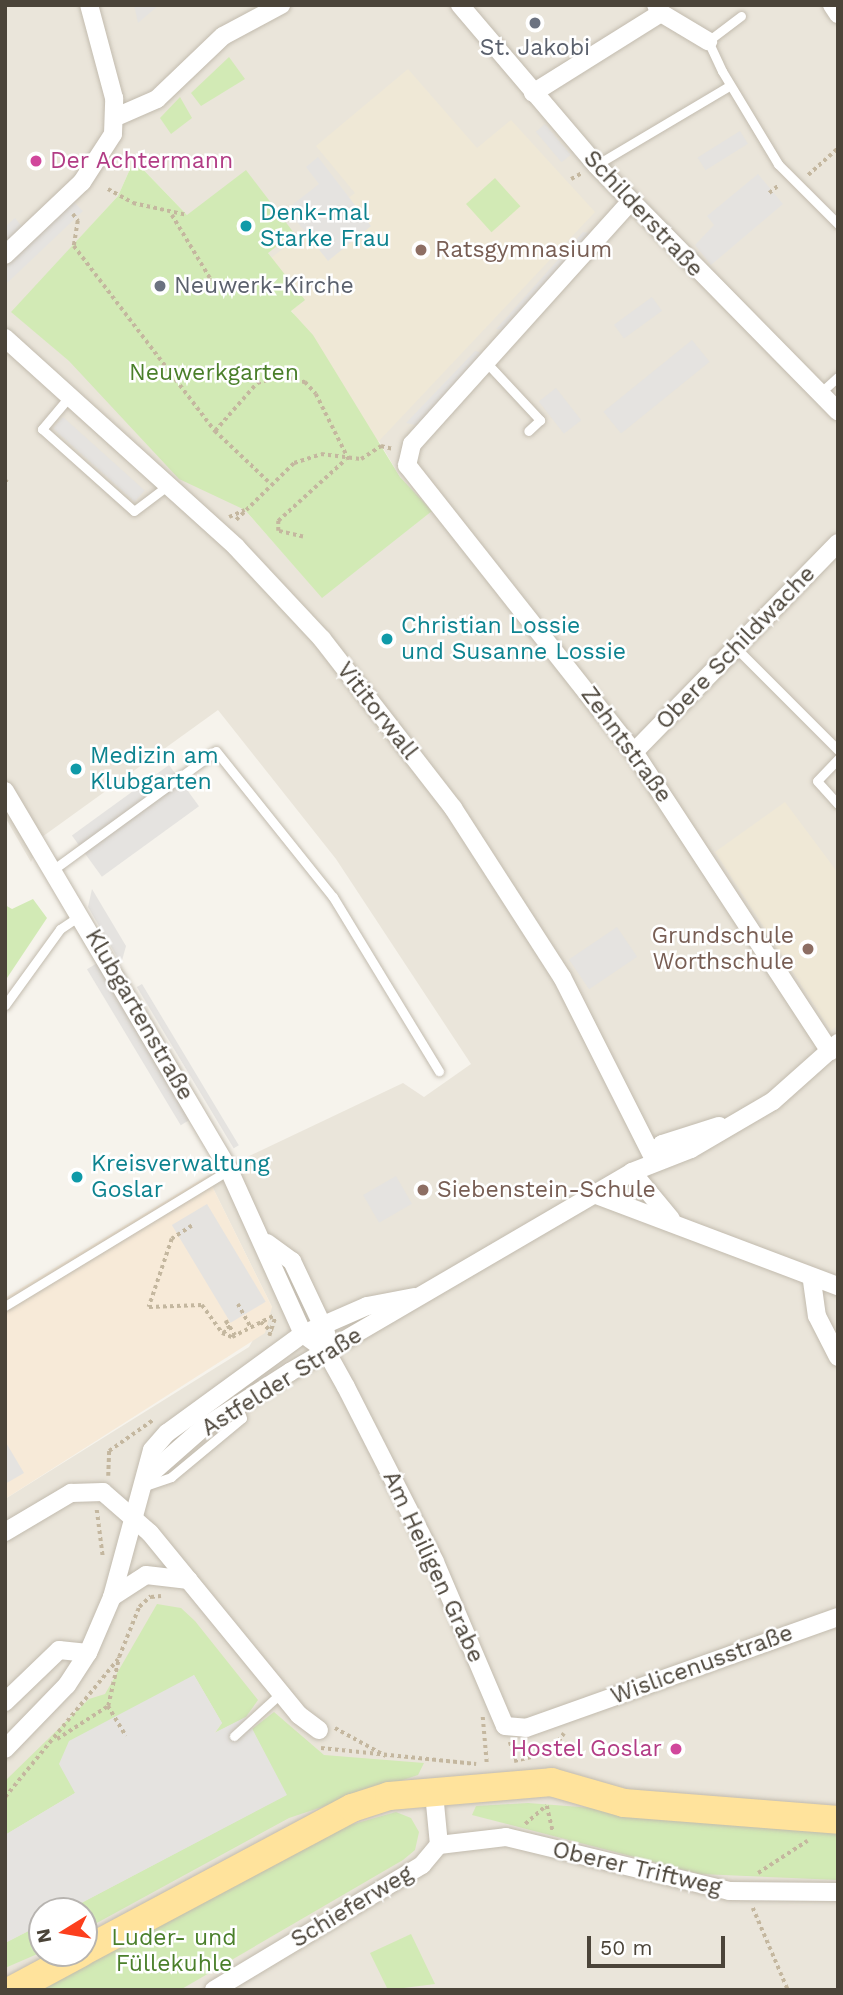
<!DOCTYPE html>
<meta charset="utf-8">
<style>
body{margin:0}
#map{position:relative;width:843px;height:1995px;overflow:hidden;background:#f6f3ec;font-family:"Work Sans",sans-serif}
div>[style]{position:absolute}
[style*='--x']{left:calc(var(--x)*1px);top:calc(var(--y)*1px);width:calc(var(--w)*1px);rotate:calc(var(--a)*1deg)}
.residential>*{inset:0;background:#eae5da}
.commercial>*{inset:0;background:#f7ead8}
.education>*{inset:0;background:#efe8d6}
.green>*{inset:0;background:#d2eab5;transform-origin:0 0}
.parking>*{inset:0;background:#e5e3e0;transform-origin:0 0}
.path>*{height:3.5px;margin-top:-1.75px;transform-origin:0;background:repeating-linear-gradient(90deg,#c4b79f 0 3.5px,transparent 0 7px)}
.roads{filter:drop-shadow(0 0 2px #c2bbae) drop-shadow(0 0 2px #c2bbae)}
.lane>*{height:9px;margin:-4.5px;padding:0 4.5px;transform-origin:4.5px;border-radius:4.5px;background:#fff}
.street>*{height:18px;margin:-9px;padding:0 9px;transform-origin:9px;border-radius:9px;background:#fff}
.primary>*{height:28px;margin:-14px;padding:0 14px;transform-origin:14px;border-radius:14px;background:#ffe39c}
.dots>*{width:19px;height:19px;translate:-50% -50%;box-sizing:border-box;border:4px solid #fff;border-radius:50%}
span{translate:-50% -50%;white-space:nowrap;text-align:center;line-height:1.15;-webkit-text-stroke:5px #fff;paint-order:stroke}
.worship-label{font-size:23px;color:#5b616d}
.left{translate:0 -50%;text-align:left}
.hotel-label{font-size:23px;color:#b23c85}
.right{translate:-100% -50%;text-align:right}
.culture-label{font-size:23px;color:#0d838f}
.street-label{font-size:23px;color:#4b4439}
.education-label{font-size:23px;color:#785e54}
.park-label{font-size:23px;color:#4a7f2a}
.frame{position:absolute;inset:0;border:7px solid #4b4439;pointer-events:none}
.north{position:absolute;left:28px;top:1897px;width:70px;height:70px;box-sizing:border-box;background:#fff;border:2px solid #b7b4b0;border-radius:50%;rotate:259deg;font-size:19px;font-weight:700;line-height:28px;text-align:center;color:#4b4439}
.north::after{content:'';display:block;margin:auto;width:24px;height:32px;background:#fc3f1d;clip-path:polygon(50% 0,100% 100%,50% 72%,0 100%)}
.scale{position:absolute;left:587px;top:1936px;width:138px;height:32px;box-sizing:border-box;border:4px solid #4b4439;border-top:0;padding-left:9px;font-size:21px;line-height:24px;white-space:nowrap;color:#4b4439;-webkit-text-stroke:5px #fff;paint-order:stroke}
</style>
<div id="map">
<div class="residential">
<i style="clip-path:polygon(evenodd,5px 5px,838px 5px,838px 1990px,5px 1990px,5px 1499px,249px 1347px,272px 1307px,207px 1176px,403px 1083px,424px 1097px,471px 1064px,336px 859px,218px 710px,42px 837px,31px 862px,5px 817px,5px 5px,134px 160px,187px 215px,268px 253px,400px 477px,431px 511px,322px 597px,245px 510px,12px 312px,118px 196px,134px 160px,5px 5px,42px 1911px,84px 1911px,84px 1953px,42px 1953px,42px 1911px)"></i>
</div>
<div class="commercial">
<i style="clip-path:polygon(207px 1176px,272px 1307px,265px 1333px,5px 1499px,5px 1298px)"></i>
</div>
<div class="education">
<i style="clip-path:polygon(408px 69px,477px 148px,511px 120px,595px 212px,378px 442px,291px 310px,304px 301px,271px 258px,355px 193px,316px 146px)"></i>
<i style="clip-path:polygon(785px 802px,838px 873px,838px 1025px,831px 1031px,715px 852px)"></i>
</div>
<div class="green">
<i style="clip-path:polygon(229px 57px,245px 79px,201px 106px,191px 93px)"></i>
<i style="clip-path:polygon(180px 97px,192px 118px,171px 134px,160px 118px)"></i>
<i style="clip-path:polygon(134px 160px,187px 215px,246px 170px,294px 233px,268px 253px,305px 300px,291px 311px,313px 335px,400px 477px,432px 511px,322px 598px,245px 510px,179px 479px,69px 361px,11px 312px,118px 196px)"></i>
<i style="left:495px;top:178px;width:38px;height:39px;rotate:48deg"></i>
<i style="clip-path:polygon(33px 899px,47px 918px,5px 981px,5px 905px,12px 909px)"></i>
<i style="clip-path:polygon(157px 1604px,181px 1608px,195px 1621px,258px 1700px,246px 1717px,215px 1733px,222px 1723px,194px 1675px,75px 1793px,5px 1835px,5px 1781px,89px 1699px,105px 1694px)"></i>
<i style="clip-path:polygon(274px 1712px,324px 1755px,424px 1763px,418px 1775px,289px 1818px,84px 1930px,84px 1911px,66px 1911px,286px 1795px,252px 1729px)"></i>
<i style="clip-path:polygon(528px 1803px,838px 1827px,838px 1880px,700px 1874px,472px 1815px,476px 1806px)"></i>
<i style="clip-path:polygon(396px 1812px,411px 1818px,419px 1832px,415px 1850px,403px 1860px,180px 1990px,30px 1990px,336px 1829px)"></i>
<i style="clip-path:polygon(42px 1924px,42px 1952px,5px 1968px,5px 1943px)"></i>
<i style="clip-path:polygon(411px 1934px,435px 1984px,388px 1990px,370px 1953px)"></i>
</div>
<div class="parking">
<i style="clip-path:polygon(134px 5px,159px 5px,138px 23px)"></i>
<i style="left:545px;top:124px;width:40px;height:12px;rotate:50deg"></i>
<i style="left:740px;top:131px;width:15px;height:50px;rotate:58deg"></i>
<i style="clip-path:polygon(318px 157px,371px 226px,328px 261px,287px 209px,319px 184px,306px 167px)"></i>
<i style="clip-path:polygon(758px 174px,783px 204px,711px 265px,695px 245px,714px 225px,707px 216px)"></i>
<i style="clip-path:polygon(74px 202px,83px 211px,5px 285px,5px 267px)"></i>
<i style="clip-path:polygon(15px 218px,24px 229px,5px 246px,5px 227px)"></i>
<i style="clip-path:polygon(583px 232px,597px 234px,507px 331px,496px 329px)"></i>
<i style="left:652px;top:297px;width:17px;height:47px;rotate:54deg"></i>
<i style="left:692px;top:340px;width:28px;height:114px;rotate:51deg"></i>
<i style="clip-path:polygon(475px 351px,486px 354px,420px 426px,406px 423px)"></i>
<i style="left:556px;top:388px;width:41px;height:22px;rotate:52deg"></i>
<i style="left:63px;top:417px;width:110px;height:15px;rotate:42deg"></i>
<i style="left:169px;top:765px;width:51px;height:120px;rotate:54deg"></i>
<i style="clip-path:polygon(92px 889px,126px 946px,121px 964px,88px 907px)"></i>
<i style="left:617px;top:927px;width:36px;height:58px;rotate:56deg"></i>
<i style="left:99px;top:962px;width:182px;height:14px;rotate:59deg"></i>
<i style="left:142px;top:984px;width:188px;height:6px;rotate:59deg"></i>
<i style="left:396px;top:1176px;width:32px;height:38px;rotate:60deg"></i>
<i style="left:207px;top:1204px;width:114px;height:41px;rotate:59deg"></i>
<i style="clip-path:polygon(5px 1441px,24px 1473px,5px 1484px)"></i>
<i style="clip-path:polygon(194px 1675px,222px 1723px,214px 1733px,246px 1717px,287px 1795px,66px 1911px,42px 1911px,42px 1924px,5px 1943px,5px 1835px,75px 1793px,59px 1764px,69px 1741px)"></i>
</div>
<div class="path">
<i style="--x:808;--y:175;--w:40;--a:-42"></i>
<i style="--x:571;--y:179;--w:13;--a:-29"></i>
<i style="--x:108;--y:189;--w:29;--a:29"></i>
<i style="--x:133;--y:203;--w:55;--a:12.5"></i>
<i style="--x:769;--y:193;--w:13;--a:-39"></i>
<i style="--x:73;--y:214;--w:9;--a:54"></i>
<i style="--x:78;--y:221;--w:25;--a:99"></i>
<i style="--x:74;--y:246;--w:233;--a:52.7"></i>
<i style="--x:215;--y:431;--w:77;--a:43.4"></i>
<i style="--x:172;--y:215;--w:74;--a:58.9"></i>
<i style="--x:210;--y:278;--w:12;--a:99"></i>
<i style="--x:208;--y:290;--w:12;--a:175"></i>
<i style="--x:215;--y:431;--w:64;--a:-48.8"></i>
<i style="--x:257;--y:383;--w:26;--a:-16"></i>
<i style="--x:282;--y:376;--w:24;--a:15"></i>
<i style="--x:305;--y:382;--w:16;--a:47"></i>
<i style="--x:316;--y:394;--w:74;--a:63.4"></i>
<i style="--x:5;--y:480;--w:6;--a:45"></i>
<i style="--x:229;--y:517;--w:17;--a:-24"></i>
<i style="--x:236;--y:520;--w:81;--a:-44.5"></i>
<i style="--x:294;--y:463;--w:28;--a:-18"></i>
<i style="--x:321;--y:454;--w:40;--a:7.1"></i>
<i style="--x:361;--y:459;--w:24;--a:-33"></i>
<i style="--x:381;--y:446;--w:12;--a:14"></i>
<i style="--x:303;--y:537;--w:26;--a:-167"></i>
<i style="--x:278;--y:531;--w:10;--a:-90"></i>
<i style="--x:278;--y:521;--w:91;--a:-42.3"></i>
<i style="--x:192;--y:1226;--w:24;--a:147"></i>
<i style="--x:172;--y:1239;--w:72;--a:108.7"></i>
<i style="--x:149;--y:1307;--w:53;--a:-2.2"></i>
<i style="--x:202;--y:1305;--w:34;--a:54"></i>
<i style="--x:222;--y:1333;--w:11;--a:22"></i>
<i style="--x:232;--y:1337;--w:48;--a:-27.1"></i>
<i style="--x:238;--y:1304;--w:26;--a:61"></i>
<i style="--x:261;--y:1322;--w:15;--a:42"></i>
<i style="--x:223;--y:1333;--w:7;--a:-34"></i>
<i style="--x:229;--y:1329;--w:9;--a:-111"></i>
<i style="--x:226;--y:1321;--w:17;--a:57"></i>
<i style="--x:269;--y:1336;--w:20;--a:-72"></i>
<i style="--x:108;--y:1476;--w:25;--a:-88"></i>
<i style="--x:109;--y:1451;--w:54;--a:-35.2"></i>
<i style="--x:97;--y:1510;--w:47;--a:82.7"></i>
<i style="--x:151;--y:1597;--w:10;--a:-6"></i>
<i style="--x:108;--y:1706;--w:35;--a:59"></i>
<i style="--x:483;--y:1717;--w:47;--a:85.1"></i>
<i style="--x:335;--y:1728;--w:58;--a:28.8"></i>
<i style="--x:57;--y:1739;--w:61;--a:-32.9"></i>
<i style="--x:108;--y:1706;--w:50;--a:-77.3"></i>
<i style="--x:119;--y:1657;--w:54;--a:-68.2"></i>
<i style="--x:139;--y:1607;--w:16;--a:-43"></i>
<i style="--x:510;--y:1742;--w:19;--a:72"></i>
<i style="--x:321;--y:1748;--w:156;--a:5.9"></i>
<i style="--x:514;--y:1761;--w:37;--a:-13"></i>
<i style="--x:550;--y:1753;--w:24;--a:-55"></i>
<i style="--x:5;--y:1797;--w:178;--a:-50.7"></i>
<i style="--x:547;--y:1806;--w:27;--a:77"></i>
<i style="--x:525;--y:1824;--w:28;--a:-41"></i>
<i style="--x:758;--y:1873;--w:59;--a:-33.1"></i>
<i style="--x:753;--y:1908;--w:89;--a:66.9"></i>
</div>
<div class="roads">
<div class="lane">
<i style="--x:741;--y:16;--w:41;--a:142.9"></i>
<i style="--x:708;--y:41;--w:33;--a:65"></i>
<i style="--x:722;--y:71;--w:109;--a:58.9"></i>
<i style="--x:778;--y:164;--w:85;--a:45"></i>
<i style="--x:596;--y:165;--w:155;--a:-30.7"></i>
<i style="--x:485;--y:361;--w:81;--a:47"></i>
<i style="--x:540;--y:420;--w:16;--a:137"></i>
<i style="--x:820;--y:393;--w:24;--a:-42"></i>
<i style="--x:69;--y:397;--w:42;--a:130.2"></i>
<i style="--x:42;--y:429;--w:123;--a:41.7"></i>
<i style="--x:134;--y:511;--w:39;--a:-37"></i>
<i style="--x:738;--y:650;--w:141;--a:45"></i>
<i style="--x:838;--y:759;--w:30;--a:134"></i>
<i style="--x:817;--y:781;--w:31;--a:48"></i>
<i style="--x:54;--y:869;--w:200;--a:-36.1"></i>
<i style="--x:216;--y:751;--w:187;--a:51.3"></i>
<i style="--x:333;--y:897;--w:204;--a:58.7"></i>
<i style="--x:5;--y:1005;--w:94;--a:-54.1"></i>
<i style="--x:60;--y:929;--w:23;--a:-34"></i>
<i style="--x:5;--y:1306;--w:262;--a:-31.3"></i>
<i style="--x:145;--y:1486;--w:28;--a:-19"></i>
<i style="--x:171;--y:1477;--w:92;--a:-39.7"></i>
<i style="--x:242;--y:1418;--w:14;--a:-111"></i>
<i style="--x:234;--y:1736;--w:64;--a:-42.5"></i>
</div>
<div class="street">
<i style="--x:460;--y:5;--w:210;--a:49.6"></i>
<i style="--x:596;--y:165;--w:345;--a:45.5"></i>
<i style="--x:832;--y:5;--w:11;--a:56"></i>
<i style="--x:661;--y:13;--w:55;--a:30.8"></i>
<i style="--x:533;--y:93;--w:151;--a:-32"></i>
<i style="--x:661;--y:13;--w:9;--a:-122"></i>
<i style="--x:116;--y:117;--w:45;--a:-23.7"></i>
<i style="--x:157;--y:99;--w:91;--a:-43.7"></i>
<i style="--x:223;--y:36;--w:66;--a:-28.1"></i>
<i style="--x:631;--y:201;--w:327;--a:132"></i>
<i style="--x:412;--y:444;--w:22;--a:103"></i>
<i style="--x:407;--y:465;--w:366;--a:51.7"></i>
<i style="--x:634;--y:752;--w:358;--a:56.8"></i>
<i style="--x:5;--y:255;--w:106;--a:-43.5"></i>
<i style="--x:82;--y:182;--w:57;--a:-57.1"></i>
<i style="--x:113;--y:134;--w:36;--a:-88"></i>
<i style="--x:114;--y:98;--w:96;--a:-105"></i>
<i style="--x:5;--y:338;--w:312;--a:42.1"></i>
<i style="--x:236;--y:547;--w:126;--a:46.9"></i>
<i style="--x:322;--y:639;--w:214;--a:52.2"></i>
<i style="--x:453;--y:808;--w:201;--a:57.2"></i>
<i style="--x:562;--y:977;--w:204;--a:63.2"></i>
<i style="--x:634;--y:752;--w:292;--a:-45.7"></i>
<i style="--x:5;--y:791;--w:440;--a:59.4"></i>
<i style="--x:229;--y:1170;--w:180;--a:65.7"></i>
<i style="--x:303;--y:1334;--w:29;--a:36"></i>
<i style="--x:326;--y:1351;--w:41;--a:60.9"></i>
<i style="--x:346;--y:1387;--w:196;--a:63"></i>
<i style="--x:435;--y:1562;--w:178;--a:66.9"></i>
<i style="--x:505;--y:1726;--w:21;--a:5"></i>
<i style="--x:526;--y:1728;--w:331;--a:-19.6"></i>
<i style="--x:654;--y:1159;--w:17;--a:-62"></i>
<i style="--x:662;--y:1144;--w:60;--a:-17.5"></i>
<i style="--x:632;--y:1172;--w:61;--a:50.3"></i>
<i style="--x:594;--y:1194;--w:261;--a:20.7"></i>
<i style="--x:267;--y:1243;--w:31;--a:36"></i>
<i style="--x:292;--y:1261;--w:80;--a:64.7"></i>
<i style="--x:812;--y:1281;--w:35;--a:82"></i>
<i style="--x:817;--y:1316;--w:46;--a:62.9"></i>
<i style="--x:147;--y:1477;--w:76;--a:-41.3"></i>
<i style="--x:204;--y:1427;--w:102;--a:-32.6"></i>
<i style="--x:290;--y:1372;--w:396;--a:-30.3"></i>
<i style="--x:632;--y:1172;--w:63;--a:-21.3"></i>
<i style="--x:691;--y:1149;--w:95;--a:-30.3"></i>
<i style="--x:773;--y:1101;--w:87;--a:-41.7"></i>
<i style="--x:5;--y:1532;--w:77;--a:-30.6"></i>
<i style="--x:71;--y:1493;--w:32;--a:-2"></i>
<i style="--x:103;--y:1492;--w:62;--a:41.1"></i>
<i style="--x:150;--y:1533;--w:235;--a:50.7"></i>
<i style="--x:299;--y:1715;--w:25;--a:37"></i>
<i style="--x:112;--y:1597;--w:40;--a:-32.9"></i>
<i style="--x:146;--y:1575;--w:43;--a:6.6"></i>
<i style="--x:5;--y:1702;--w:75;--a:-43.9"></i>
<i style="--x:59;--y:1650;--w:29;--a:6"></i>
<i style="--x:5;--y:1749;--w:89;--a:-45.9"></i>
<i style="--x:67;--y:1685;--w:38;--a:-57"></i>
<i style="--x:88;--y:1653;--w:61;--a:-66.8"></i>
<i style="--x:112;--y:1597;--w:152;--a:-74.8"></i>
<i style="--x:152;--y:1450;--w:23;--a:-49"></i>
<i style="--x:167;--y:1433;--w:168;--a:-36.1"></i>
<i style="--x:303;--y:1334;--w:70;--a:-23.6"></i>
<i style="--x:367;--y:1306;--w:48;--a:-10.8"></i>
<i style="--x:439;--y:1845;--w:67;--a:-6.8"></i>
<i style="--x:506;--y:1837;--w:229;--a:13.6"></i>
<i style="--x:729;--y:1891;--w:109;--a:0.5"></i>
<i style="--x:214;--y:1990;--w:243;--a:-31"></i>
<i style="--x:422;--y:1865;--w:26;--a:-50"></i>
<i style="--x:439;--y:1845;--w:52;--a:-95.5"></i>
</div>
<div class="primary">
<i style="--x:84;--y:1951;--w:304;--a:-28.1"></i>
<i style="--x:352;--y:1808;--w:39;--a:-18"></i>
<i style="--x:389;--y:1796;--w:163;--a:-4.9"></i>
<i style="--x:551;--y:1782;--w:76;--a:16"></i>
<i style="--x:624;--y:1803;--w:215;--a:4.5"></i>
<i style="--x:12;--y:1990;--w:78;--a:-28.2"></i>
</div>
</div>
<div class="dots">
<i style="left:535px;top:23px;background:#6b7280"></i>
<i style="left:36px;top:161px;background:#d1479c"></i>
<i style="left:246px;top:226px;background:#0f9aa8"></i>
<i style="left:421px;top:250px;background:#8d6e63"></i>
<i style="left:160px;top:286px;background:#6b7280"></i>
<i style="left:387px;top:639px;background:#0f9aa8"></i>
<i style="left:76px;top:769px;background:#0f9aa8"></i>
<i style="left:808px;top:949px;background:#8d6e63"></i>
<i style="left:77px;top:1177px;background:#0f9aa8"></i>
<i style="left:423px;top:1190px;background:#8d6e63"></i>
<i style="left:676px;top:1749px;background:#d1479c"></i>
</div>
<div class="worship-label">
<span style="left:535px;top:48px">St. Jakobi</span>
<span class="left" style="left:174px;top:286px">Neuwerk-Kirche</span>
</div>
<div class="hotel-label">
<span class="left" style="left:50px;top:161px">Der Achtermann</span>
<span class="right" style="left:662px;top:1749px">Hostel Goslar</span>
</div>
<div class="culture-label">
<span class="left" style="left:260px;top:226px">Denk-mal<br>Starke Frau</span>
<span class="left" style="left:401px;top:639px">Christian Lossie<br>und Susanne Lossie</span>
<span class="left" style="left:90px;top:769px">Medizin am<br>Klubgarten</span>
<span class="left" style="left:91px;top:1177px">Kreisverwaltung<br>Goslar</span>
</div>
<div class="street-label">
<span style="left:643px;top:214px;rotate:47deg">Schilderstraße</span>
<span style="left:736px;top:648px;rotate:-46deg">Obere Schildwache</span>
<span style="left:377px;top:711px;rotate:52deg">Vititorwall</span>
<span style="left:626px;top:745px;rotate:54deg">Zehntstraße</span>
<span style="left:139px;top:1015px;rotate:60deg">Klubgartenstraße</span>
<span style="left:282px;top:1382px;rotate:-32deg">Astfelder Straße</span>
<span style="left:433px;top:1567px;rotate:65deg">Am Heiligen Grabe</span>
<span style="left:702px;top:1665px;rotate:-20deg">Wislicenusstraße</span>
<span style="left:637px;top:1869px;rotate:13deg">Oberer Triftweg</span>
<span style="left:352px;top:1907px;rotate:-31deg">Schieferweg</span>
</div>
<div class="education-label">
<span class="left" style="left:435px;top:250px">Ratsgymnasium</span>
<span class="right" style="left:794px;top:949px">Grundschule<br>Worthschule</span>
<span class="left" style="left:437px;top:1190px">Siebenstein-Schule</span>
</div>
<div class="park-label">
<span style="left:214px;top:373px">Neuwerkgarten</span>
<span style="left:174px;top:1951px">Luder- und<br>Füllekuhle</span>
</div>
<div class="frame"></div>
<div class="north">N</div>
<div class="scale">50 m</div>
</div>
